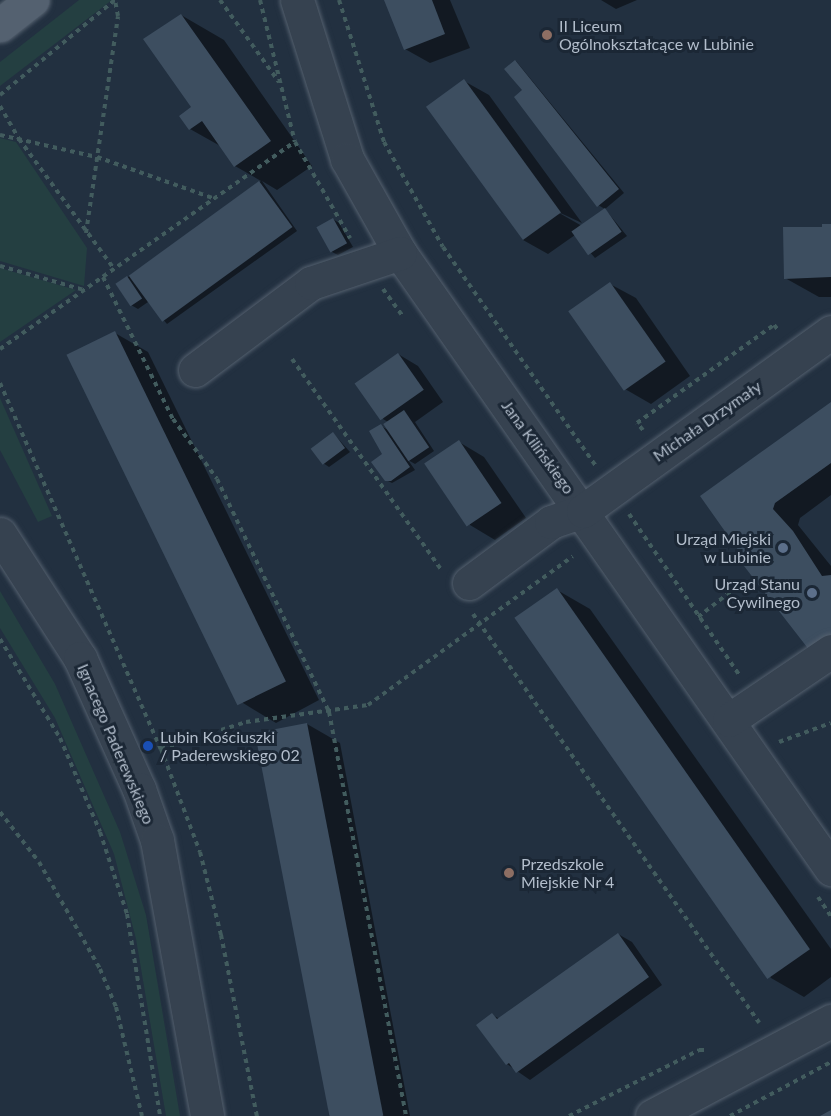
<!DOCTYPE html>
<meta charset="utf-8">
<style>
body{margin:0}
#map{position:relative;width:831px;height:1116px;overflow:hidden;background:#223040;font-family:Lato,sans-serif}
div>[style]{position:absolute}
[style*='--x']{left:calc(var(--x)*1px);top:calc(var(--y)*1px);width:calc(var(--w)*1px);rotate:calc(var(--a)*1deg)}
.green>*{inset:0;background:#243f41}
.shadow>*{inset:0;background:#0007}
.building>*{inset:0;background:#3d4e60;transform-origin:0 0}
.path>*{height:4px;margin-top:-2px;transform-origin:0;background:repeating-linear-gradient(90deg,#425c5e 0 4.5px,transparent 0 9px)}
.roads{filter:drop-shadow(0 0 2px #54606e) drop-shadow(0 0 2px #54606e)}
.minor>*{height:33px;margin:-16.5px;padding:0 16.5px;transform-origin:16.5px;border-radius:16.5px;background:#364250}
.major>*{height:33px;margin:-16.5px;padding:0 16.5px;transform-origin:16.5px;border-radius:16.5px;background:#546170}
.dots>*{width:16px;height:16px;translate:-50% -50%;box-sizing:border-box;border:3px solid #1b2735;border-radius:50%}
span{translate:-50% -50%;white-space:nowrap;text-align:center;line-height:1.15;-webkit-text-stroke:6px #1b2735;paint-order:stroke}
.poi-label{font-size:16px;color:#b2bdcb}
.left{translate:0 -50%;text-align:left}
.right{translate:-100% -50%;text-align:right}
.street-label{font-size:16px;color:#b2bdcb}
</style>
<div id="map">
<div class="green">
<i style="clip-path:polygon(79px 0,112px 0,0 86px,0 62px)"></i>
<i style="clip-path:polygon(0 138px,16px 142px,87px 248px,84px 286px,0 261px)"></i>
<i style="clip-path:polygon(0 268px,76px 290px,0 342px)"></i>
<i style="clip-path:polygon(0 398px,52px 516px,38px 522px,0 450px)"></i>
<i style="clip-path:polygon(0 591px,55px 684px,120px 832px,146px 915px,180px 1116px,166px 1116px,136px 939px,114px 854px,55px 718px,0 628px)"></i>
</div>
<div class="shadow">
<i style="clip-path:polygon(385px 0,450px 0,470px 48px,430px 63px,405px 49px)"></i>
<i style="clip-path:polygon(601px 0,637px 0,616px 9px)"></i>
<i style="clip-path:polygon(181px 15px,224px 40px,312px 166px,277px 190px,262px 181px,297px 231px,167px 324px,148px 302px,138px 309px,131px 305px,117px 285px,261px 181px,235px 166px,222px 147px,190px 129px,193px 107px)"></i>
<i style="clip-path:polygon(516px 61px,624px 193px,605px 209px,598px 205px,524px 90px)"></i>
<i style="clip-path:polygon(464px 81px,489px 95px,582px 223px,554px 210px,582px 226px,605px 209px,627px 236px,595px 258px,575px 235px,548px 254px,523px 240px)"></i>
<i style="clip-path:polygon(333px 219px,339px 223px,353px 247px,338px 255px,332px 252px)"></i>
<i style="clip-path:polygon(831px 227px,831px 297px,819px 297px,785px 278px)"></i>
<i style="clip-path:polygon(610px 284px,636px 298px,690px 376px,651px 404px,625px 389px,571px 311px)"></i>
<i style="clip-path:polygon(115px 333px,148px 352px,319px 700px,276px 723px,243px 703px,69px 355px)"></i>
<i style="clip-path:polygon(398px 354px,418px 366px,443px 402px,415px 422px,434px 451px,415px 464px,408px 460px,415px 470px,392px 483px,386px 480px,381px 426px,388px 430px,388px 422px,383px 419px)"></i>
<i style="clip-path:polygon(831px 404px,831px 495px,800px 518px,798px 525px,831px 566px,831px 661px,743px 554px)"></i>
<i style="clip-path:polygon(333px 433px,350px 452px,329px 467px,323px 463px)"></i>
<i style="clip-path:polygon(459px 442px,484px 457px,526px 518px,495px 540px,470px 525px)"></i>
<i style="clip-path:polygon(557px 590px,590px 609px,831px 949px,831px 977px,804px 997px,771px 978px)"></i>
<i style="clip-path:polygon(307px 724px,340px 743px,410px 1116px,329px 1116px)"></i>
<i style="clip-path:polygon(618px 934px,632px 942px,662px 985px,530px 1080px,507px 1064px,492px 1015px,500px 1019px)"></i>
</div>
<div class="building">
<i style="clip-path:polygon(384px 0,432px 0,445px 34px,404px 50px)"></i>
<i style="clip-path:polygon(181px 14px,271px 141px,234px 167px,202px 121px,189px 130px,179px 116px,191px 107px,143px 39px)"></i>
<i style="clip-path:polygon(515px 60px,619px 189px,597px 207px,514px 97px,522px 90px,504px 69px)"></i>
<i style="left:464px;top:79px;width:165px;height:47px;rotate:54deg"></i>
<i style="left:259px;top:181px;width:57px;height:161px;rotate:54deg"></i>
<i style="left:605px;top:208px;width:29px;height:41px;rotate:55deg"></i>
<i style="left:333px;top:218px;width:29px;height:19px;rotate:61deg"></i>
<i style="clip-path:polygon(822px 224px,831px 224px,831px 277px,784px 279px,783px 227px,822px 227px)"></i>
<i style="left:127px;top:276px;width:27px;height:14px;rotate:56deg"></i>
<i style="left:610px;top:282px;width:97px;height:51px;rotate:55deg"></i>
<i style="left:115px;top:331px;width:390px;height:54px;rotate:64deg"></i>
<i style="left:398px;top:353px;width:45px;height:53px;rotate:55deg"></i>
<i style="clip-path:polygon(831px 402px,831px 463px,775px 503px,773px 509px,793px 531px,822px 576px,831px 575px,831px 636px,810px 651px,737px 557px,741px 554px,700px 496px)"></i>
<i style="left:404px;top:410px;width:45px;height:25px;rotate:56deg"></i>
<i style="clip-path:polygon(381px 424px,410px 467px,391px 481px,385px 481px,371px 462px,382px 454px,369px 431px)"></i>
<i style="left:333px;top:432px;width:20px;height:28px;rotate:53deg"></i>
<i style="left:459px;top:440px;width:76px;height:42px;rotate:56deg"></i>
<i style="left:557px;top:588px;width:441px;height:52px;rotate:55deg"></i>
<i style="left:307px;top:723px;width:400px;height:53px;rotate:79deg"></i>
<i style="clip-path:polygon(618px 933px,649px 977px,516px 1073px,509px 1063px,506px 1065px,476px 1025px,492px 1013px,497px 1019px)"></i>
<i style="clip-path:polygon(831px 1110px,831px 1116px,820px 1116px)"></i>
</div>
<div class="path">
<i style="--x:220;--y:0;--w:101;--a:54.3"></i>
<i style="--x:260;--y:0;--w:146;--a:76.2"></i>
<i style="--x:295;--y:142;--w:111;--a:60.2"></i>
<i style="--x:339;--y:0;--w:149;--a:72.4"></i>
<i style="--x:384;--y:142;--w:120;--a:60.7"></i>
<i style="--x:443;--y:247;--w:267;--a:55.1"></i>
<i style="--x:0;--y:95;--w:149;--a:-39.6"></i>
<i style="--x:0;--y:106;--w:38;--a:60"></i>
<i style="--x:19;--y:139;--w:161;--a:53.8"></i>
<i style="--x:0;--y:135;--w:99;--a:12.8"></i>
<i style="--x:97;--y:157;--w:123;--a:19.5"></i>
<i style="--x:86;--y:233;--w:219;--a:-81.6"></i>
<i style="--x:118;--y:16;--w:16;--a:-101"></i>
<i style="--x:0;--y:266;--w:87;--a:15.9"></i>
<i style="--x:103;--y:277;--w:158;--a:63.8"></i>
<i style="--x:173;--y:419;--w:74;--a:53.7"></i>
<i style="--x:217;--y:479;--w:259;--a:64.3"></i>
<i style="--x:329;--y:712;--w:411;--a:79.2"></i>
<i style="--x:383;--y:289;--w:34;--a:54"></i>
<i style="--x:0;--y:349;--w:360;--a:-35.1"></i>
<i style="--x:292;--y:359;--w:260;--a:54.7"></i>
<i style="--x:0;--y:383;--w:400;--a:66.3"></i>
<i style="--x:161;--y:749;--w:110;--a:69.3"></i>
<i style="--x:200;--y:852;--w:86;--a:75.8"></i>
<i style="--x:221;--y:935;--w:185;--a:78.8"></i>
<i style="--x:643;--y:430;--w:9;--a:-131"></i>
<i style="--x:637;--y:423;--w:168;--a:-35.6"></i>
<i style="--x:774;--y:325;--w:8;--a:50"></i>
<i style="--x:629;--y:514;--w:196;--a:55.6"></i>
<i style="--x:473;--y:614;--w:499;--a:55"></i>
<i style="--x:698;--y:617;--w:46;--a:-37.9"></i>
<i style="--x:0;--y:639;--w:116;--a:58.8"></i>
<i style="--x:60;--y:738;--w:102;--a:66.9"></i>
<i style="--x:100;--y:832;--w:86;--a:71.8"></i>
<i style="--x:127;--y:914;--w:205;--a:80.7"></i>
<i style="--x:779;--y:742;--w:55;--a:-20.1"></i>
<i style="--x:161;--y:749;--w:89;--a:-17.6"></i>
<i style="--x:246;--y:722;--w:123;--a:-7.9"></i>
<i style="--x:368;--y:705;--w:253;--a:-36"></i>
<i style="--x:0;--y:812;--w:63;--a:52"></i>
<i style="--x:39;--y:862;--w:123;--a:60.3"></i>
<i style="--x:100;--y:969;--w:41;--a:67.2"></i>
<i style="--x:116;--y:1007;--w:112;--a:76.6"></i>
<i style="--x:818;--y:897;--w:23;--a:56"></i>
<i style="--x:569;--y:1116;--w:146;--a:-26.9"></i>
<i style="--x:699;--y:1050;--w:9;--a:0"></i>
<i style="--x:730;--y:1116;--w:115;--a:-28.1"></i>
</div>
<div class="roads">
<div class="minor">
<i style="--x:297;--y:0;--w:167;--a:72.5"></i>
<i style="--x:347;--y:159;--w:108;--a:60.6"></i>
<i style="--x:400;--y:253;--w:752;--a:55.02"></i>
<i style="--x:195;--y:370;--w:145;--a:-36.9"></i>
<i style="--x:311;--y:283;--w:94;--a:-18.6"></i>
<i style="--x:0;--y:534;--w:148;--a:57.2"></i>
<i style="--x:80;--y:658;--w:144;--a:65.8"></i>
<i style="--x:139;--y:789;--w:54;--a:70.6"></i>
<i style="--x:157;--y:840;--w:280;--a:79.7"></i>
<i style="--x:469;--y:583;--w:102;--a:-36.6"></i>
<i style="--x:551;--y:522;--w:34;--a:-19"></i>
<i style="--x:583;--y:511;--w:306;--a:-35.8"></i>
<i style="--x:729;--y:720;--w:123;--a:-34.1"></i>
<i style="--x:652;--y:1116;--w:203;--a:-28"></i>
</div>
<div class="major">
<i style="--x:0;--y:25;--w:41;--a:-38"></i>
</div>
</div>
<div class="dots">
<i style="left:547px;top:35px;background:#8d6e63"></i>
<i style="left:783px;top:548px;background:#5c6f8a"></i>
<i style="left:812px;top:593px;background:#5c6f8a"></i>
<i style="left:148px;top:746px;background:#1a4fb4"></i>
<i style="left:509px;top:873px;background:#8d6e63"></i>
</div>
<div class="poi-label">
<span class="left" style="left:559px;top:35px">II Liceum<br>Ogólnokształcące w Lubinie</span>
<span class="right" style="left:771px;top:548px">Urząd Miejski<br>w Lubinie</span>
<span class="right" style="left:800px;top:593px">Urząd Stanu<br>Cywilnego</span>
<span class="left" style="left:160px;top:746px">Lubin Kościuszki<br>/ Paderewskiego 02</span>
<span class="left" style="left:521px;top:873px">Przedszkole<br>Miejskie Nr 4</span>
</div>
<div class="street-label">
<span style="left:707px;top:421px;rotate:-35deg">Michała Drzymały</span>
<span style="left:538px;top:447px;rotate:54deg">Jana Kilińskiego</span>
<span style="left:116px;top:744px;rotate:67deg">Ignacego Paderewskiego</span>
</div>
</div>
